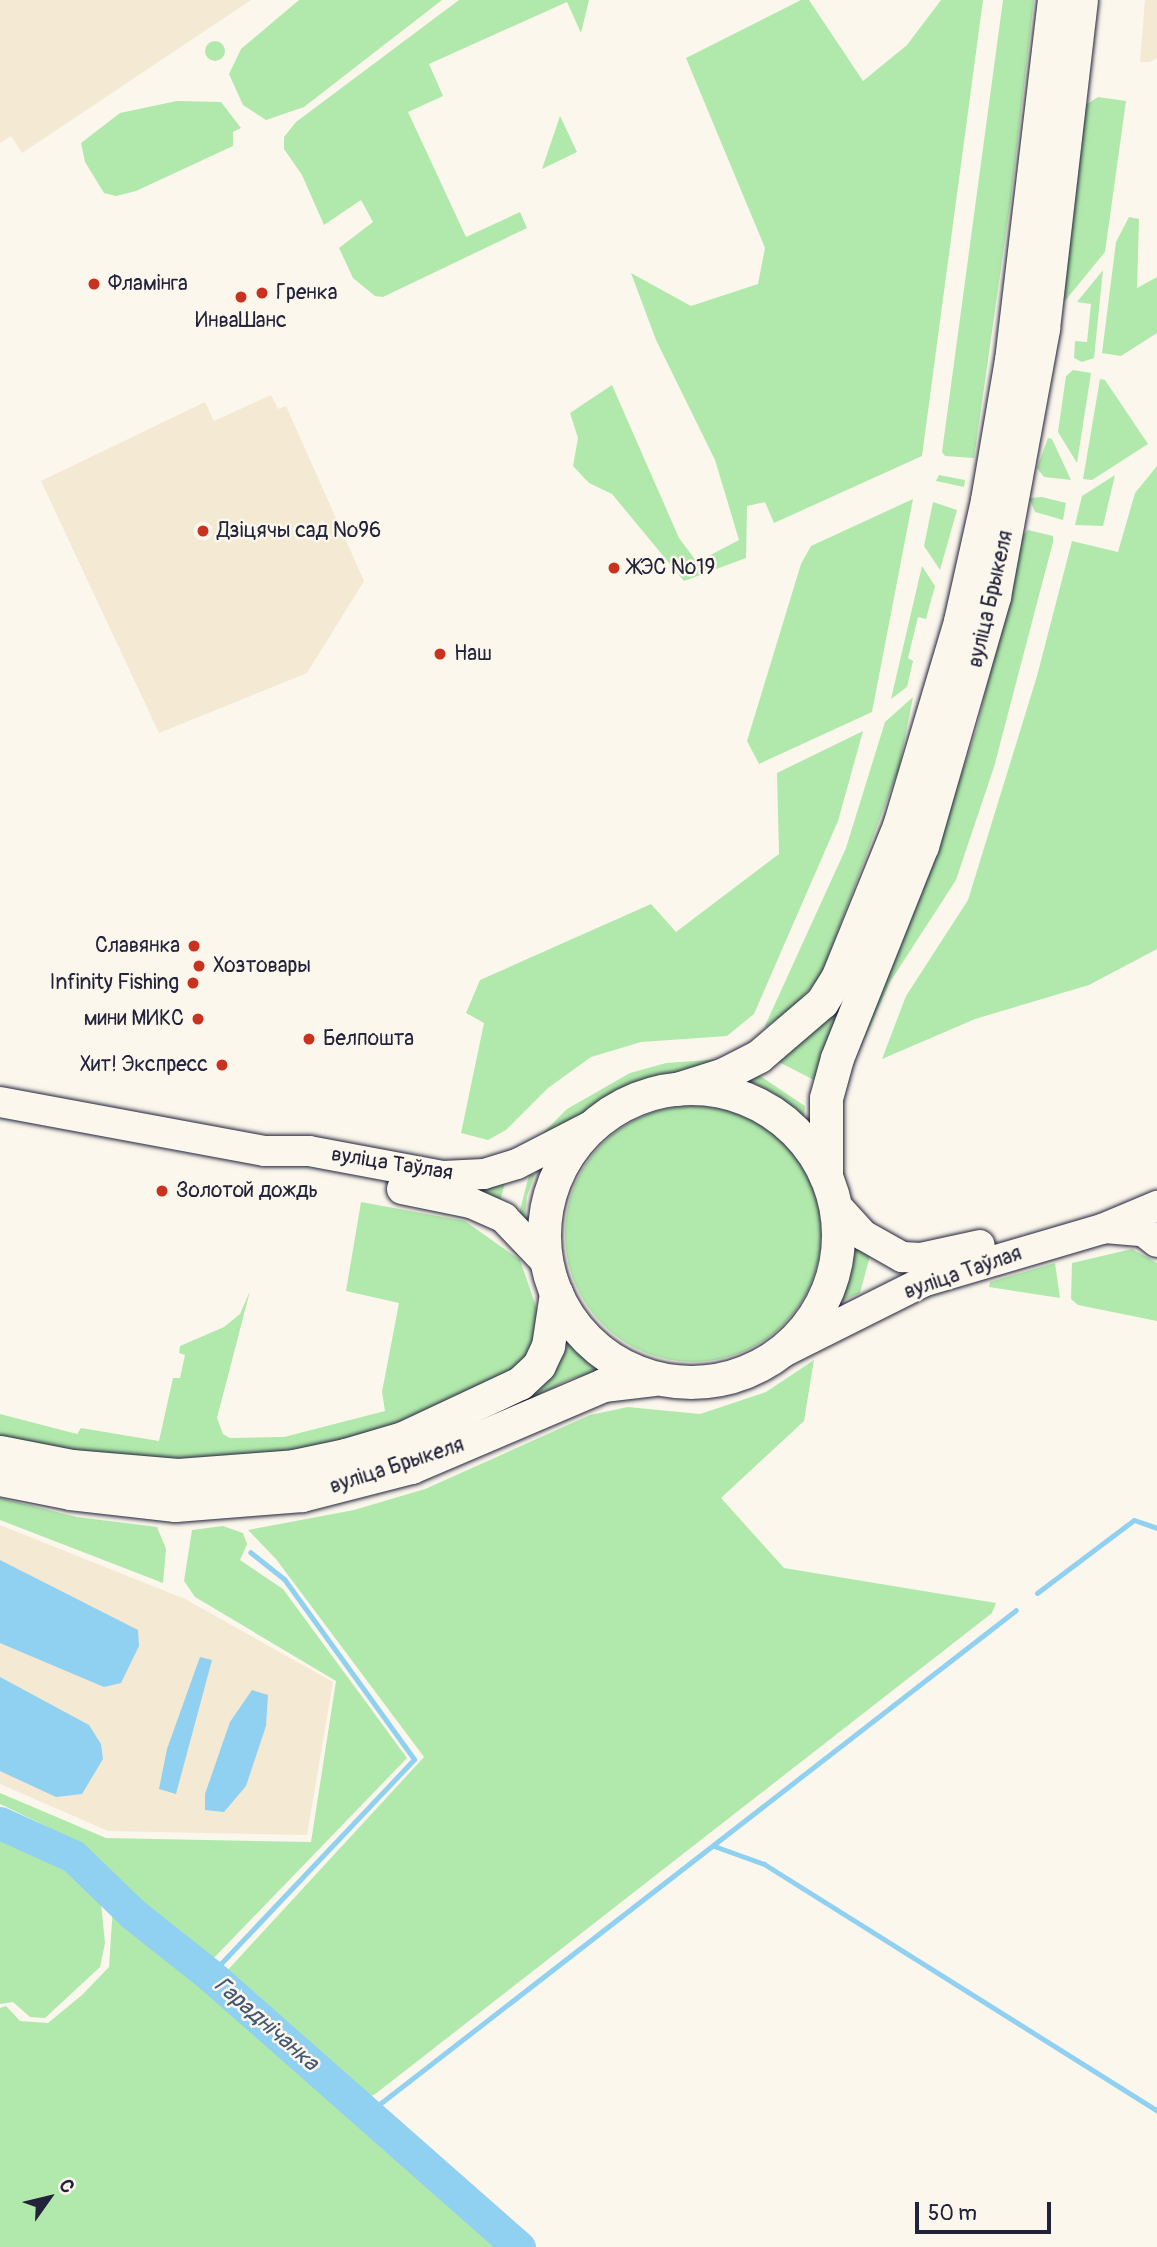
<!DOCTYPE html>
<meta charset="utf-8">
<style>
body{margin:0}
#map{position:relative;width:1157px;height:2247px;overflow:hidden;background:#fbf7ec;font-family:Pangolin,sans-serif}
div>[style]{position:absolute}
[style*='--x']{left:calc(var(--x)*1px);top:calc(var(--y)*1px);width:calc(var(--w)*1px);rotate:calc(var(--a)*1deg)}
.built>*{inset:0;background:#f4e9d3}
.green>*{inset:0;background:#b1e9ac}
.round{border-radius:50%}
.water>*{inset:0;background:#90d0f1}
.stream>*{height:5px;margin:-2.5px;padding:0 2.5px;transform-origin:2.5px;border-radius:2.5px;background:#90d0f1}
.river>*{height:33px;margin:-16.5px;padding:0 16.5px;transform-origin:16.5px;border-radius:16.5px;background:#90d0f1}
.roads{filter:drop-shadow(0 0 2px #22223b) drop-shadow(0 0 2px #22223b)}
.secondary>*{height:30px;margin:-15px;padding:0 15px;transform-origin:15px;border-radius:15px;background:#fbf7ec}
.primary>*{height:33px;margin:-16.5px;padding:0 16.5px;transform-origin:16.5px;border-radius:16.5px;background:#fbf7ec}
.primary>.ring{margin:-16.5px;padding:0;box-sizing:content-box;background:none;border:33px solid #fbf7ec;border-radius:50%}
.dots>*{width:19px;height:19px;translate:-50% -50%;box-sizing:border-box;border:4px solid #fbf7ec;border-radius:50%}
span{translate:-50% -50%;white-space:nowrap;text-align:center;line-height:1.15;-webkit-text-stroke:5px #fbf7ec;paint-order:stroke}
.poi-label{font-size:21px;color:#22223b}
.left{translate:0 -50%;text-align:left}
.right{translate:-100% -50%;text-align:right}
.street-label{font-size:21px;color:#22223b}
.water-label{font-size:23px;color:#435672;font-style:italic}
.north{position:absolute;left:14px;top:2163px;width:70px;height:70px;-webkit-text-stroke:5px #fbf7ec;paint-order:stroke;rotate:56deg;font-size:19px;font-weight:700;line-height:28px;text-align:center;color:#22223b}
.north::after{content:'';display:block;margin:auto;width:24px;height:32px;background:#22223b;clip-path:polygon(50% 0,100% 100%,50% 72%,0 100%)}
.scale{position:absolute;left:915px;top:2202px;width:136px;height:32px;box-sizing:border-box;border:4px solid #22223b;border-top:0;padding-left:9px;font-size:21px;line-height:24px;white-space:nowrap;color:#22223b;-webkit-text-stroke:5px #fbf7ec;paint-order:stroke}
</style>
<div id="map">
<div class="built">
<i style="clip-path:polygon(0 0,251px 0,22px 153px,11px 136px,0 143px)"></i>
<i style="clip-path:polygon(1145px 0,1157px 0,1157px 58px,1150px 62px,1140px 62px)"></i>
<i style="clip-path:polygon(271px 395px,278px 409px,286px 406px,364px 581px,307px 673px,159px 733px,41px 481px,205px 402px,214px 421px)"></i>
<i style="clip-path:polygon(0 1525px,185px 1599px,333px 1682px,307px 1835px,108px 1831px,0 1784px)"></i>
</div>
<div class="green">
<i style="clip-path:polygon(299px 0,442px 0,304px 107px,266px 120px,243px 105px,229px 74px,241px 49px)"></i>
<i style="clip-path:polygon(459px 0,589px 0,581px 33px,567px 2px,429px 64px,443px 96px,408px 112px,466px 237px,520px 212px,527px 228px,383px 297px,375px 296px,353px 278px,339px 248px,373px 222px,361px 200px,324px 225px,302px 175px,284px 149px,284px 137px,296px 122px)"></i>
<i style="clip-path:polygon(801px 0,809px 0,863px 81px,907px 45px,941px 0,983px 0,922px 456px,774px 523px,765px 502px,747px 506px,746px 558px,684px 581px,612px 494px,589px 483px,573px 466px,578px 438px,570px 413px,612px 385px,679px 538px,697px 562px,739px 540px,715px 460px,656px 340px,631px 273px,691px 306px,758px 284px,765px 248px,686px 58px)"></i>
<i style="clip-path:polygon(1003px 0,1034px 0,1011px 198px,974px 458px,945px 456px,942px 452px)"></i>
<i class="round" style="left:205px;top:41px;width:20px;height:20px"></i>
<i style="clip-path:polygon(1098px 97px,1126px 101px,1105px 252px,1064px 302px,1082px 107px)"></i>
<i style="clip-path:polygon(177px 101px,221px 102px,241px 128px,233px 132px,233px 146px,136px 191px,116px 196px,104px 193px,85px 162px,81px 143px,120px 113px)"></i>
<i style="clip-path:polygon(560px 116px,577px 152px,542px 169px)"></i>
<i style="clip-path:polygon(1129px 217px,1139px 219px,1137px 288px,1157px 277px,1157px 333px,1121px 356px,1102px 353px,1116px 242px)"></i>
<i style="clip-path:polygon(1103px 270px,1094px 358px,1082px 362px,1074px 358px,1075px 341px,1087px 342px,1091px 304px,1077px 302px)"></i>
<i style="clip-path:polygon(1073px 370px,1091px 373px,1077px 463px,1058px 432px,1066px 376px)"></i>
<i style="clip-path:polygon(1100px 379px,1105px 380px,1148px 444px,1092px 480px,1083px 479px)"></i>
<i style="clip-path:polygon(1048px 438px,1052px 439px,1071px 480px,1044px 477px,1037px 468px)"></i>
<i style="clip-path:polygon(1157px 466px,1157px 949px,1089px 985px,975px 1019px,882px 1059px,906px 996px,968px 900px,1037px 676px,1072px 541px,1118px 552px,1135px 493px)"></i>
<i style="clip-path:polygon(939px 475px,965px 480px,964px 487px,936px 481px)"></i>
<i style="clip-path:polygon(1115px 475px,1103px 526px,1075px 525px,1082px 496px)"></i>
<i style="clip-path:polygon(1042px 497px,1066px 503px,1063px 520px,1035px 512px,1029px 498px)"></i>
<i style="clip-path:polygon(913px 499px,872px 712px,759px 764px,747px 741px,801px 564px,811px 546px)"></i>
<i style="clip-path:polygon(933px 502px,957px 510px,940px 570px,924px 546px)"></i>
<i style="clip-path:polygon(1028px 530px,1053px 536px,1053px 542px,994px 767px,956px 880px,890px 982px,842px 1088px,922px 891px,977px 728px,1023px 535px)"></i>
<i style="clip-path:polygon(922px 566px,935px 586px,926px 619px,918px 617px,908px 658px,913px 661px,907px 687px,891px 699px)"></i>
<i style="clip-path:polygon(913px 697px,899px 768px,821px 976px,796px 1005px,764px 1028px,846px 848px,885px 722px)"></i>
<i style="clip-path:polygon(863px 731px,838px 821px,754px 1014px,727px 1036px,641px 1042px,591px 1057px,548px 1088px,506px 1130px,488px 1140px,461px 1133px,484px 1023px,466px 1013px,480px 980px,651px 904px,676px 932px,779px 854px,777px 773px)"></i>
<i style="clip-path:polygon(843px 998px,848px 999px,814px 1080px,775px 1060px)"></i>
<i style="clip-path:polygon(723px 1059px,628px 1087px,529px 1147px,567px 1109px,630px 1073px,666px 1063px)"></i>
<i style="clip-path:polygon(757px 1074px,805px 1106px,804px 1117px,775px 1094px,745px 1079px)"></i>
<i class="round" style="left:565px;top:1106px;width:256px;height:256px"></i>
<i style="clip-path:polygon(535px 1174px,527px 1196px,525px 1218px,519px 1214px,529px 1175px)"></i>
<i style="clip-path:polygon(505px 1183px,500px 1201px,466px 1190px)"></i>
<i style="clip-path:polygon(361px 1202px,465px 1221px,520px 1260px,541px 1321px,534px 1352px,511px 1375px,425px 1417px,308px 1450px,156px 1461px,77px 1452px,0 1436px,0 1414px,77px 1434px,81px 1428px,159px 1441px,173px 1378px,180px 1378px,185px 1355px,179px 1353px,180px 1346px,224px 1327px,240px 1314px,250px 1291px,217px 1418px,223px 1434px,230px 1438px,284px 1437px,385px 1411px,382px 1392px,399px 1303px,346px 1291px)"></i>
<i style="clip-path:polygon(855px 1243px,870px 1256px,860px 1293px,842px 1301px)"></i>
<i style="clip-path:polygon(1132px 1249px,1157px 1263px,1157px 1321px,1078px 1305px,1071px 1299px,1072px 1263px)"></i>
<i style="clip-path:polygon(1055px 1263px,1060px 1298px,989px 1287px,990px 1282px)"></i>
<i style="clip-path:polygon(569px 1344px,598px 1372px,570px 1379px,518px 1405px)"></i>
<i style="clip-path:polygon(814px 1360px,804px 1421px,721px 1498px,784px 1568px,996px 1603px,992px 1613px,374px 2095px,364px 2097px,225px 1973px,424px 1757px,276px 1559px,248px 1530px,354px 1510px,425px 1489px,590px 1415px,628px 1407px,700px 1414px,766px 1392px)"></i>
<i style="clip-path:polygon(0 1498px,77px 1517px,157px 1527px,166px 1549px,163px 1583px,0 1520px)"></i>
<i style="clip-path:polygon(223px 1526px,243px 1533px,247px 1544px,240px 1560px,283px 1589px,407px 1758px,210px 1962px,95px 1858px,46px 1826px,0 1804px,0 1793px,106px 1838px,311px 1842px,336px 1681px,195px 1597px,184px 1581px,192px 1530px)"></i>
<i style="clip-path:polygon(0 1809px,48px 1837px,101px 1903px,105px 1943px,100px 1967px,45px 2018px,30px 2017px,13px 2002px,0 2004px)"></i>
<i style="clip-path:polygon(113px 1906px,350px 2113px,505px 2247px,0 2247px,0 2008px,6px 2006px,20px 2021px,48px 2023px,82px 1995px,109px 1967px)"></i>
</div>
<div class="water">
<i style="clip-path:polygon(0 1560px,138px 1630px,139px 1646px,121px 1683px,104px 1687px,0 1643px)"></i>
<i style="clip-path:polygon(200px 1657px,212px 1660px,176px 1794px,159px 1789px,167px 1749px)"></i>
<i style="clip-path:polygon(0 1677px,89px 1725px,101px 1744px,103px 1759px,82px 1794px,56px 1797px,0 1771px)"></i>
<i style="clip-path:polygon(252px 1690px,268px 1695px,266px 1726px,246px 1786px,224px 1812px,205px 1810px,205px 1794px,230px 1722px)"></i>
</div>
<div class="stream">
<i style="--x:1037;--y:1593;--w:121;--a:-37"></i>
<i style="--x:1134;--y:1520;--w:24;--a:19"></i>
<i style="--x:714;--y:1846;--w:53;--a:19.8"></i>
<i style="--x:764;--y:1864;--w:464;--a:32.1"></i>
<i style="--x:210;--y:1975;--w:297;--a:-46.6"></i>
<i style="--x:414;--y:1759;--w:222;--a:-125.8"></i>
<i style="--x:284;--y:1579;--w:43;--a:-141.5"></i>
<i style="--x:368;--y:2113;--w:820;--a:-37.82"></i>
</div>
<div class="river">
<i style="--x:0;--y:1823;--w:80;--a:24.3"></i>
<i style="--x:73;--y:1856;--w:83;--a:44"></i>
<i style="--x:133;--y:1914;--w:98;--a:38.4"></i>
<i style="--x:210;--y:1975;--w:412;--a:41.4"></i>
</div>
<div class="roads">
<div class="secondary">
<i style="--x:0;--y:1102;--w:269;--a:10.5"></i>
<i style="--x:264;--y:1151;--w:45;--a:0"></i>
<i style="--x:309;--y:1151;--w:136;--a:10.6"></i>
<i style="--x:443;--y:1176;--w:41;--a:-2.8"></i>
<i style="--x:484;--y:1174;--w:34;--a:-17"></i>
<i style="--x:517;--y:1164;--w:85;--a:-27.2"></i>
<i style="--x:402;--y:1189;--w:70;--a:11.5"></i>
<i style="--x:471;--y:1203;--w:36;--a:24"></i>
<i style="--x:504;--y:1218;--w:61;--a:46.3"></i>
<i style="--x:834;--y:1203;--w:43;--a:47.8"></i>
<i style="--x:863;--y:1235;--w:45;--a:29.4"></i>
<i style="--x:902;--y:1257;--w:19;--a:3"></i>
<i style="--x:921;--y:1258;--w:60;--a:-12.4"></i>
<i style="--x:1105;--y:1228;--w:38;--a:5"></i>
<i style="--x:1143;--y:1231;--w:18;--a:38"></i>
<i style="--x:775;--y:1356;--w:168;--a:-26.6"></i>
<i style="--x:925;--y:1281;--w:184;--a:-16.4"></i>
<i style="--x:1102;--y:1229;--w:60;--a:-22.7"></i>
</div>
<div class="primary">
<i class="ring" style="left:544px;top:1088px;width:261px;height:261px"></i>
<i style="--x:677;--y:1089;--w:49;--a:-17.7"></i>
<i style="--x:724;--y:1074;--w:39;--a:-27"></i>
<i style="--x:759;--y:1056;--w:83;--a:-40.6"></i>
<i style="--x:822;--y:1002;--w:31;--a:-58"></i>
<i style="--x:838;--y:976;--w:162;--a:-67.9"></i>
<i style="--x:899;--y:826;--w:214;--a:-73.4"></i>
<i style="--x:960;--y:621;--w:124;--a:-77.4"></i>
<i style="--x:987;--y:500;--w:142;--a:-80.3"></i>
<i style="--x:1011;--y:360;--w:363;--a:-83.2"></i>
<i style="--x:826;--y:1177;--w:79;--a:-90"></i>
<i style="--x:826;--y:1098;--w:41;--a:-74.6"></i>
<i style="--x:837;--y:1058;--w:228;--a:-68.2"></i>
<i style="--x:922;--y:846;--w:260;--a:-73.9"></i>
<i style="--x:994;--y:596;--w:272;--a:-79.6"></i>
<i style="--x:1043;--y:328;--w:330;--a:-83.4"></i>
<i style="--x:0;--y:1452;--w:73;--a:11"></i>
<i style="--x:72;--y:1466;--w:106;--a:4.9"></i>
<i style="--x:178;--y:1475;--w:116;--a:-4.4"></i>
<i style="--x:294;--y:1466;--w:52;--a:-12.2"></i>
<i style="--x:345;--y:1455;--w:60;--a:-16.3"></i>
<i style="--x:403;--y:1438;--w:129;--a:-25.2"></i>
<i style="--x:520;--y:1383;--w:26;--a:-43"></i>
<i style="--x:539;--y:1365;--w:21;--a:-65"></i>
<i style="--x:548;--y:1346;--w:54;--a:-81.4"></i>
<i style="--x:0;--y:1479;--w:71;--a:11.3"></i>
<i style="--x:70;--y:1493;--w:106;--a:6.5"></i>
<i style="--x:175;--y:1505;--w:127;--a:-4.5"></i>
<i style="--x:302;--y:1495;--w:113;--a:-14.4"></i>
<i style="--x:411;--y:1467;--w:209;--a:-23.1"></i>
<i style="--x:603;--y:1385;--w:51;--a:-6.7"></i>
</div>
</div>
<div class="dots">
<i style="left:94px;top:284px;background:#c8321e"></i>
<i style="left:262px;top:293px;background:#c8321e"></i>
<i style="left:241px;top:297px;background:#c8321e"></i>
<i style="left:203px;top:531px;background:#c8321e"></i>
<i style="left:614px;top:568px;background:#c8321e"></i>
<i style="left:440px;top:654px;background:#c8321e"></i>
<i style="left:194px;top:946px;background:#c8321e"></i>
<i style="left:199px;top:966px;background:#c8321e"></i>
<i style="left:193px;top:983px;background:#c8321e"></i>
<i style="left:198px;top:1019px;background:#c8321e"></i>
<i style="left:309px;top:1039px;background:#c8321e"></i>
<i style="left:222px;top:1065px;background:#c8321e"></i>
<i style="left:162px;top:1191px;background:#c8321e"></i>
</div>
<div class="poi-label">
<span class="left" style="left:108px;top:284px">Фламінга</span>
<span class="left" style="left:276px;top:293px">Гренка</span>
<span style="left:241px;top:321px">ИнваШанс</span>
<span class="left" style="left:217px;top:531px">Дзіцячы сад №96</span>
<span class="left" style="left:628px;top:568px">ЖЭС №19</span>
<span class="left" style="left:454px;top:654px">Наш</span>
<span class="right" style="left:180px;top:946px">Славянка</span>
<span class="left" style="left:213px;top:966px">Хозтовары</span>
<span class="right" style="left:179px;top:983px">Infinity Fishing</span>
<span class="right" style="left:184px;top:1019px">мини МИКС</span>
<span class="left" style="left:323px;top:1039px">Белпошта</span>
<span class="right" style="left:208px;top:1065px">Хит! Экспресс</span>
<span class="left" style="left:176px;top:1191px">Золотой дождь</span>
</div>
<div class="street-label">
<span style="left:991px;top:599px;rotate:-77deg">вуліца Брыкеля</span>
<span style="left:392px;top:1164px;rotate:9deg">вуліца Таўлая</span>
<span style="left:963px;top:1273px;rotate:-19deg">вуліца Таўлая</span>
<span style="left:397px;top:1466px;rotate:-18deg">вуліца Брыкеля</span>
</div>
<div class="water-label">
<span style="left:266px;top:2024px;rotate:41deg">Гараднічанка</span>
</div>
<div class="north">С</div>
<div class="scale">50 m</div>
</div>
